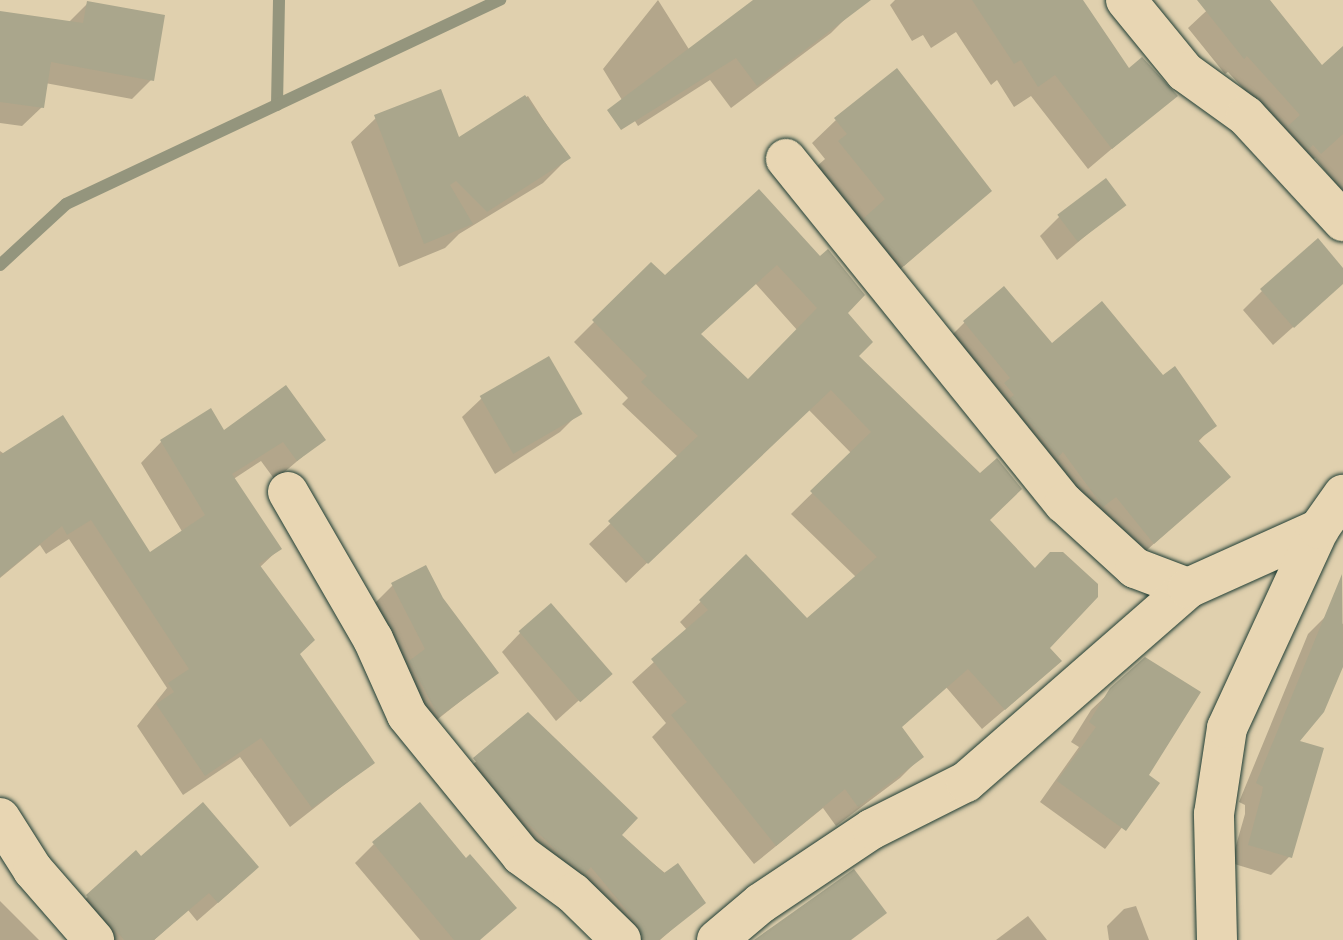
<!DOCTYPE html>
<style>
body{margin:0}
#map{position:relative;width:1343px;height:940px;overflow:hidden;background:#e0d0ae;font-family:Sriracha,sans-serif}
div>[style]{position:absolute}
[style*='--x']{left:calc(var(--x)*1px);top:calc(var(--y)*1px);width:calc(var(--w)*1px);rotate:calc(var(--a)*1deg)}
.shadow>*{inset:0;background:#0003}
.stream>*{height:12px;margin:-6px;padding:0 6px;transform-origin:6px;border-radius:6px;background:#94957d}
.building>*{inset:0;background:#aaa68c;transform-origin:0 0}
.roads{filter:drop-shadow(0 0 2px #1f3d34) drop-shadow(0 0 2px #1f3d34)}
.minor>*{height:40px;margin:-20px;padding:0 20px;transform-origin:20px;border-radius:20px;background:#e8d6b3}
span{translate:-50% -50%;white-space:nowrap;text-align:center;line-height:1.15;-webkit-text-stroke:10px #e8d6b3;paint-order:stroke}
</style>
<div id="map">
<div class="shadow">
<i style="clip-path:polygon(658px 0,690px 51px,758px 0,849px 0,855px 9px,831px 33px,731px 108px,710px 80px,638px 126px,603px 69px)"></i>
<i style="clip-path:polygon(895px 0,1082px 0,1128px 71px,1174px 96px,1088px 169px,1031px 96px,1014px 107px,997px 80px,991px 85px,956px 32px,931px 48px,923px 35px,912px 41px,890px 5px)"></i>
<i style="clip-path:polygon(1218px 0,1267px 0,1321px 69px,1343px 50px,1343px 194px,1315px 158px,1302px 169px,1284px 133px,1228px 72px,1225px 74px,1188px 28px)"></i>
<i style="clip-path:polygon(88px 3px,151px 80px,132px 99px,45px 83px,42px 107px,22px 126px,0 123px,0 13px,68px 23px)"></i>
<i style="clip-path:polygon(528px 96px,568px 158px,543px 183px,459px 234px,445px 248px,399px 267px,351px 142px,376px 118px,458px 140px)"></i>
<i style="clip-path:polygon(836px 120px,988px 191px,879px 288px,816px 167px,825px 159px,812px 143px)"></i>
<i style="clip-path:polygon(evenodd,759px 192px,845px 313px,856px 356px,987px 521px,1047px 648px,1038px 681px,982px 729px,946px 687px,900px 728px,921px 757px,900px 778px,836px 826px,823px 808px,754px 864px,652px 737px,666px 723px,632px 682px,688px 631px,680px 622px,746px 557px,807px 621px,857px 578px,791px 514px,852px 454px,808px 409px,626px 583px,589px 544px,679px 458px,622px 404px,628px 398px,574px 342px,651px 265px,665px 279px,759px 192px,755px 283px,798px 331px,748px 383px,698px 335px,755px 283px)"></i>
<i style="clip-path:polygon(1122px 205px,1057px 260px,1040px 236px,1059px 217px)"></i>
<i style="clip-path:polygon(1262px 291px,1321px 302px,1273px 345px,1243px 310px)"></i>
<i style="clip-path:polygon(965px 322px,1162px 379px,1214px 425px,1197px 443px,1228px 477px,1128px 567px,940px 347px)"></i>
<i style="clip-path:polygon(482px 398px,579px 413px,560px 432px,495px 474px,462px 417px)"></i>
<i style="clip-path:polygon(223px 434px,322px 440px,275px 480px,261px 461px,232px 480px,279px 549px,259px 568px,297px 654px,372px 763px,290px 827px,240px 757px,183px 795px,137px 726px,167px 688px,69px 539px,46px 554px,40px 545px,0 578px,0 451px,149px 556px,183px 533px,141px 463px,161px 442px)"></i>
<i style="clip-path:polygon(393px 585px,440px 600px,496px 673px,419px 734px,374px 604px)"></i>
<i style="clip-path:polygon(1326px 616px,1343px 624px,1343px 660px,1322px 711px,1296px 743px,1290px 856px,1271px 875px,1231px 863px,1245px 814px,1245px 805px,1239px 802px,1308px 634px)"></i>
<i style="clip-path:polygon(521px 632px,608px 674px,556px 721px,502px 652px)"></i>
<i style="clip-path:polygon(1112px 690px,1146px 776px,1156px 784px,1105px 849px,1040px 802px,1079px 747px,1071px 742px,1091px 710px)"></i>
<i style="clip-path:polygon(528px 716px,618px 835px,702px 903px,660px 940px,617px 940px,456px 779px)"></i>
<i style="clip-path:polygon(374px 844px,480px 940px,420px 940px,355px 863px)"></i>
<i style="clip-path:polygon(141px 859px,237px 886px,197px 921px,188px 910px,154px 940px,89px 940px,73px 911px,93px 892px)"></i>
<i style="clip-path:polygon(0 901px,39px 940px,0 940px)"></i>
<i style="clip-path:polygon(1136px 906px,1149px 940px,1109px 940px,1107px 926px,1124px 909px)"></i>
<i style="clip-path:polygon(1028px 916px,1047px 940px,996px 940px)"></i>
</div>
<div class="stream">
<i style="--x:277;--y:105;--w:105;--a:-88.9"></i>
<i style="--x:0;--y:265;--w:90;--a:-42.7"></i>
<i style="--x:66;--y:204;--w:480;--a:-25.2"></i>
</div>
<div class="building">
<i style="clip-path:polygon(753px 0,871px 0,757px 86px,736px 58px,621px 130px,607px 110px)"></i>
<i style="clip-path:polygon(972px 0,1083px 0,1129px 68px,1142px 57px,1178px 96px,1112px 149px,1055px 75px,1038px 87px,1021px 60px,1014px 64px)"></i>
<i style="clip-path:polygon(1197px 0,1270px 0,1322px 65px,1343px 46px,1343px 134px,1321px 154px,1313px 145px,1309px 149px,1288px 126px,1300px 115px,1247px 56px,1244px 59px)"></i>
<i style="clip-path:polygon(87px 1px,165px 15px,154px 81px,51px 62px,44px 108px,0 102px,0 11px,83px 23px)"></i>
<i style="clip-path:polygon(897px 68px,992px 191px,904px 266px,864px 218px,885px 199px,838px 141px,847px 134px,834px 118px)"></i>
<i style="clip-path:polygon(441px 89px,459px 137px,525px 95px,571px 158px,487px 212px,456px 181px,450px 185px,473px 224px,424px 244px,374px 115px)"></i>
<i style="left:1106px;top:178px;width:34px;height:61px;rotate:53deg"></i>
<i style="clip-path:polygon(evenodd,759px 189px,820px 256px,828px 249px,865px 295px,848px 313px,873px 342px,859px 356px,980px 473px,997px 458px,1022px 489px,990px 520px,1035px 568px,1050px 552px,1063px 552px,1098px 584px,1098px 597px,1050px 648px,1062px 661px,1005px 710px,968px 669px,902px 727px,924px 757px,858px 807px,845px 789px,776px 846px,671px 715px,687px 702px,651px 659px,708px 610px,699px 600px,746px 554px,807px 618px,877px 557px,810px 491px,871px 432px,831px 390px,648px 564px,608px 521px,698px 436px,641px 382px,647px 376px,592px 320px,651px 262px,665px 275px,759px 189px,777px 265px,817px 308px,748px 379px,701px 334px,777px 265px)"></i>
<i style="clip-path:polygon(1318px 238px,1343px 268px,1343px 284px,1294px 328px,1260px 289px)"></i>
<i style="clip-path:polygon(1004px 286px,1052px 343px,1102px 301px,1163px 375px,1175px 366px,1217px 426px,1198px 440px,1231px 477px,1154px 544px,1116px 497px,1103px 507px,1063px 452px,1058px 457px,1010px 398px,1014px 395px,1004px 383px,1010px 378px,963px 321px)"></i>
<i style="left:549px;top:356px;width:67px;height:80px;rotate:60deg"></i>
<i style="clip-path:polygon(286px 385px,326px 440px,297px 461px,283px 442px,232px 474px,282px 549px,259px 564px,315px 640px,300px 654px,375px 763px,312px 808px,261px 738px,205px 776px,156px 704px,174px 692px,168px 683px,189px 669px,91px 520px,67px 535px,62px 526px,0 577px,0 455px,63px 415px,150px 552px,205px 515px,160px 440px,211px 408px,224px 430px)"></i>
<i style="clip-path:polygon(426px 565px,443px 598px,499px 673px,439px 717px,409px 661px,425px 649px,391px 583px)"></i>
<i style="clip-path:polygon(1342px 574px,1343px 667px,1324px 712px,1300px 741px,1324px 748px,1292px 858px,1248px 845px,1262px 793px,1263px 787px,1256px 783px)"></i>
<i style="left:551px;top:603px;width:94px;height:43px;rotate:49deg"></i>
<i style="clip-path:polygon(1145px 657px,1201px 692px,1149px 775px,1160px 783px,1126px 831px,1057px 781px,1096px 727px,1089px 722px,1110px 688px)"></i>
<i style="clip-path:polygon(528px 712px,638px 818px,622px 835px,664px 873px,678px 863px,706px 903px,659px 940px,644px 940px,638px 924px,591px 867px,585px 873px,561px 855px,518px 814px,473px 758px)"></i>
<i style="clip-path:polygon(203px 802px,259px 867px,218px 903px,209px 893px,154px 940px,124px 940px,86px 895px,136px 850px,141px 856px)"></i>
<i style="clip-path:polygon(420px 802px,466px 858px,470px 854px,517px 908px,480px 940px,454px 940px,372px 842px)"></i>
<i style="clip-path:polygon(854px 869px,887px 913px,851px 940px,754px 940px)"></i>
</div>
<div class="roads">
<div class="minor">
<i style="--x:1126;--y:0;--w:93;--a:50.7"></i>
<i style="--x:1185;--y:72;--w:75;--a:35.8"></i>
<i style="--x:1246;--y:116;--w:143;--a:47.3"></i>
<i style="--x:786;--y:159;--w:442;--a:51.1"></i>
<i style="--x:1064;--y:503;--w:96;--a:42.5"></i>
<i style="--x:1135;--y:568;--w:57;--a:20.7"></i>
<i style="--x:288;--y:492;--w:170;--a:60"></i>
<i style="--x:373;--y:639;--w:83;--a:65.9"></i>
<i style="--x:407;--y:715;--w:181;--a:50.8"></i>
<i style="--x:521;--y:855;--w:64;--a:36.2"></i>
<i style="--x:573;--y:893;--w:67;--a:44.4"></i>
<i style="--x:0;--y:818;--w:62;--a:57.6"></i>
<i style="--x:33;--y:870;--w:93;--a:48.9"></i>
<i style="--x:717;--y:940;--w:57;--a:-40.1"></i>
<i style="--x:761;--y:903;--w:133;--a:-33.7"></i>
<i style="--x:872;--y:829;--w:105;--a:-26.6"></i>
<i style="--x:966;--y:782;--w:295;--a:-41.1"></i>
<i style="--x:1188;--y:588;--w:144;--a:-24.2"></i>
<i style="--x:1217;--y:940;--w:126;--a:-91.4"></i>
<i style="--x:1214;--y:814;--w:87;--a:-81.4"></i>
<i style="--x:1227;--y:728;--w:219;--a:-65.2"></i>
<i style="--x:1319;--y:529;--w:42;--a:-54.8"></i>
</div>
</div>
</div>
